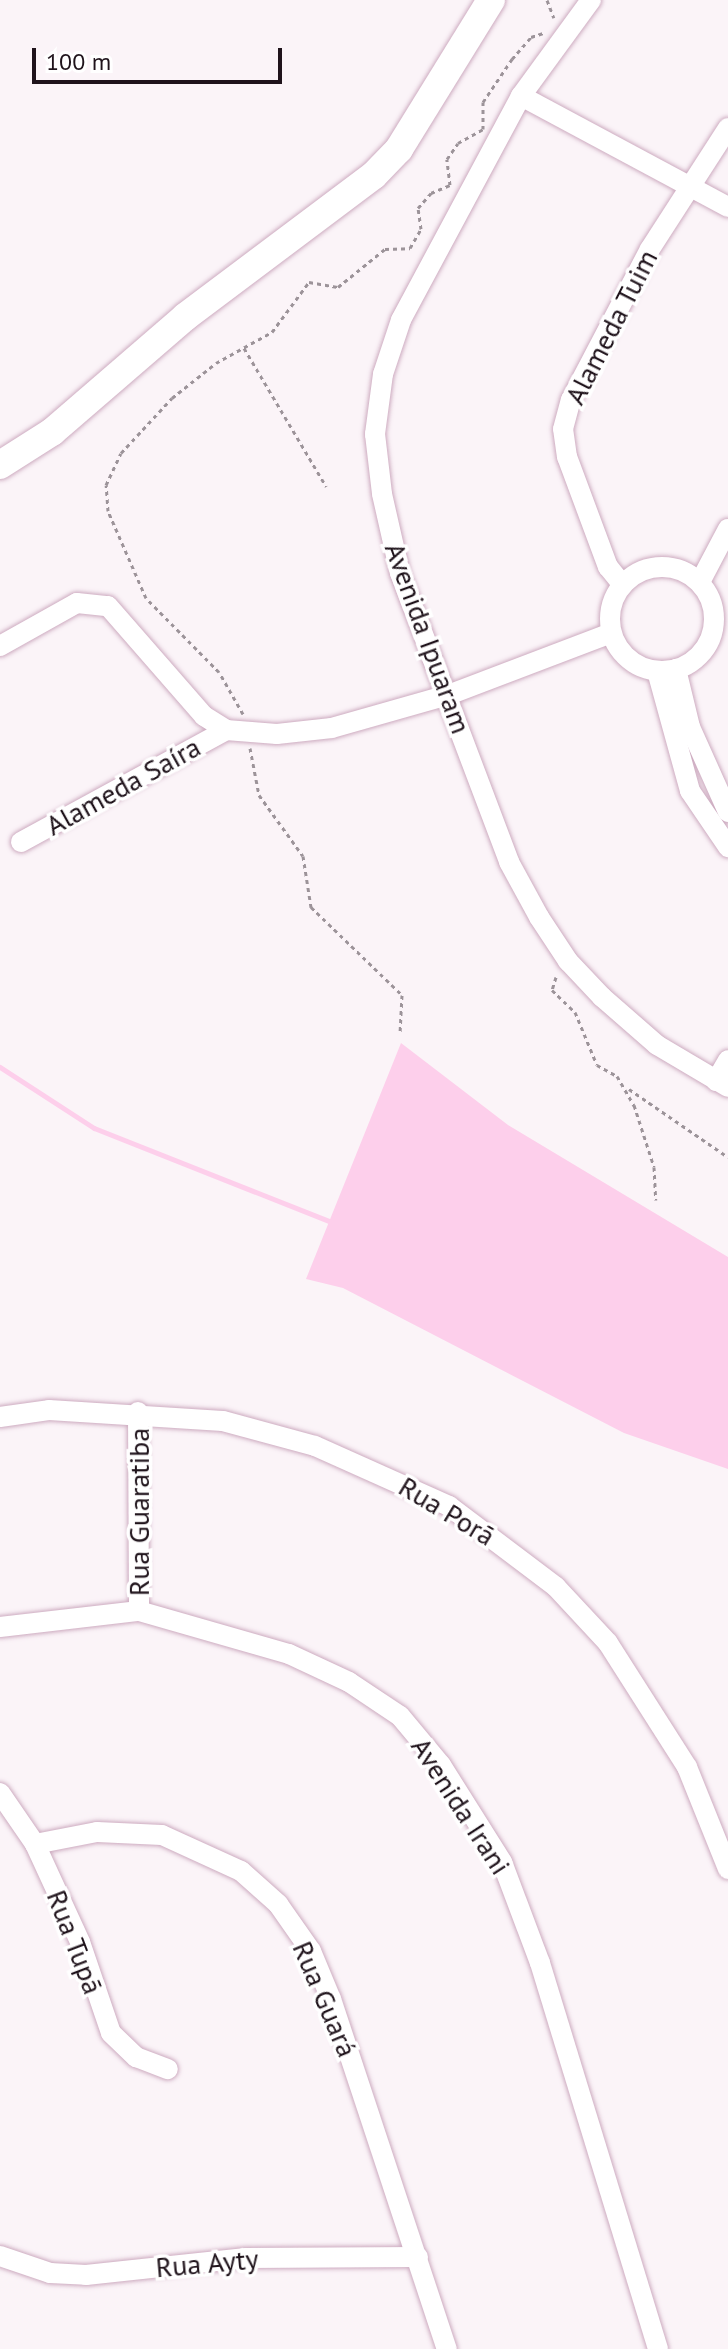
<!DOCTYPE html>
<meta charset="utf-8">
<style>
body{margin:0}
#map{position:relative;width:728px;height:2349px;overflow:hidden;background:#fbf4f8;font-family:"PT Sans",sans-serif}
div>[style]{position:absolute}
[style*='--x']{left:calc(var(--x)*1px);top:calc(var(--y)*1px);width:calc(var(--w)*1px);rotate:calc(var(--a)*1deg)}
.water>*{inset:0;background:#fdcfeb}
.stream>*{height:5px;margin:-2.5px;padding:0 2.5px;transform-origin:2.5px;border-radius:2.5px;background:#fdcfeb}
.path>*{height:3px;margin-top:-1.5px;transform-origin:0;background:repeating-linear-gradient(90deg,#9c9399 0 4px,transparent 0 8px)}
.roads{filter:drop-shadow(0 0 2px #cdabc0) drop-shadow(0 0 2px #cdabc0)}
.minor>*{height:20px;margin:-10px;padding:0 10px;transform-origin:10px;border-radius:10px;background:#fff}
.minor>.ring{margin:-10px;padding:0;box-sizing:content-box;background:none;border:20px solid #fff;border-radius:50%}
.secondary>*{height:28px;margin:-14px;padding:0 14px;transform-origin:14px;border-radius:14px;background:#fff}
span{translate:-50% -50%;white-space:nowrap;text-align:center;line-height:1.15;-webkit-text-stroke:7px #fff;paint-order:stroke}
.street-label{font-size:28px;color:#1f131b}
.scale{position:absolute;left:32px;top:48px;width:250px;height:36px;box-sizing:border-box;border:4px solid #1f131b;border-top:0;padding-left:10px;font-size:24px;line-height:28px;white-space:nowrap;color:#1f131b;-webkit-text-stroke:6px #fff;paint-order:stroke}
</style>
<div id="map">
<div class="water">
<i style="clip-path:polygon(401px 1043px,508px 1125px,728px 1257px,728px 1469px,624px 1433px,343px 1288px,306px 1279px)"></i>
</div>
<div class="stream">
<i style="--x:0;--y:1067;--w:112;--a:33"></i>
<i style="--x:94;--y:1128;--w:253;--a:21.6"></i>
</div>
<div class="path">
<i style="--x:547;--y:0;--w:19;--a:69"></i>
<i style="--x:244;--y:348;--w:161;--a:59.3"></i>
<i style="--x:243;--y:714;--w:48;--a:-119.7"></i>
<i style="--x:219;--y:672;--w:104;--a:-134.6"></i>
<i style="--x:146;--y:598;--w:95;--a:-113.6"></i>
<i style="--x:108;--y:511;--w:26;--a:-94"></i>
<i style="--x:106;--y:485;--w:35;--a:-65"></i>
<i style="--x:121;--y:453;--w:75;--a:-47.2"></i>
<i style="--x:172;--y:398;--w:56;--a:-38.5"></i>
<i style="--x:216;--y:363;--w:64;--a:-29"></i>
<i style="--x:272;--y:332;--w:62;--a:-53.5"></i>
<i style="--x:309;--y:282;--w:29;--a:10"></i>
<i style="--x:338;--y:287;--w:60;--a:-39"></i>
<i style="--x:385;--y:249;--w:25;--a:-2"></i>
<i style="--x:410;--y:248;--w:22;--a:-60"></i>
<i style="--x:421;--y:229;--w:21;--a:-98"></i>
<i style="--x:418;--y:208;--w:20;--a:-49"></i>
<i style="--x:431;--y:193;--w:21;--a:-23"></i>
<i style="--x:450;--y:185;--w:26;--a:-97"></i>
<i style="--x:447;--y:159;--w:19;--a:-55"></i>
<i style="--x:458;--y:143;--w:29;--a:-29"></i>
<i style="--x:483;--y:129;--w:27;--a:-90"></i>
<i style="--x:483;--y:102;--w:52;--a:-56"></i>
<i style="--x:512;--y:59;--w:29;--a:-49"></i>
<i style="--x:531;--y:37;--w:13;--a:-18"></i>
<i style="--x:250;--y:748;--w:48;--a:79.2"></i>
<i style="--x:259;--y:795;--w:75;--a:54.2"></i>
<i style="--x:303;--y:856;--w:52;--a:81.1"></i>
<i style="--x:311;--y:907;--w:127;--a:44"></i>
<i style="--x:402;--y:995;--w:39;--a:93"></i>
<i style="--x:556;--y:977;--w:14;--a:107"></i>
<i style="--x:552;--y:990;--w:32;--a:44"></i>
<i style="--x:575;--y:1012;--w:57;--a:67.5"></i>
<i style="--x:597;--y:1065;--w:23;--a:29"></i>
<i style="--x:617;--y:1076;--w:34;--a:60"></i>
<i style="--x:634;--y:1105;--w:65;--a:72.1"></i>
<i style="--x:654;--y:1167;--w:33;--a:87"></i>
<i style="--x:629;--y:1089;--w:120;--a:34.5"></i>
</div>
<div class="roads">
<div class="minor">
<i style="--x:591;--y:0;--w:119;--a:126.1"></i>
<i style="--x:521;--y:96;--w:254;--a:118.2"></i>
<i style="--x:401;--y:320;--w:57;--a:108.4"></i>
<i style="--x:383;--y:374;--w:61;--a:97.6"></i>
<i style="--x:375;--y:434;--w:60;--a:83.3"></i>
<i style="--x:382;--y:494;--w:81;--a:77.2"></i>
<i style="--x:400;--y:573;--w:309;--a:69.3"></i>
<i style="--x:509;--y:862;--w:63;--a:61.4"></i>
<i style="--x:539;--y:917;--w:53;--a:56.6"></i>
<i style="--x:568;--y:961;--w:50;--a:46.6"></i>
<i style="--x:602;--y:997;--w:73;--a:41.1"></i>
<i style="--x:657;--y:1045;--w:82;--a:30.6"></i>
<i style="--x:521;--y:96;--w:235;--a:28.2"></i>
<i class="ring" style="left:610px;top:567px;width:84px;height:84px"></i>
<i style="--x:700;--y:582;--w:60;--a:-62.2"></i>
<i style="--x:622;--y:584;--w:22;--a:-129"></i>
<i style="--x:608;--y:567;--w:117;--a:-110.4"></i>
<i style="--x:567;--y:457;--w:28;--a:-98"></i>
<i style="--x:563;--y:429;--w:30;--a:-75"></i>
<i style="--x:571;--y:400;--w:170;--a:-62.4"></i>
<i style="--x:650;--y:249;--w:144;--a:-57.2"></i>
<i style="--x:0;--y:646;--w:88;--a:-29.2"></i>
<i style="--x:77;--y:603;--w:31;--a:6"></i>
<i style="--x:108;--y:606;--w:146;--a:48.9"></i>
<i style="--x:204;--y:716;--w:26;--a:32"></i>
<i style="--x:226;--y:730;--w:51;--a:4.5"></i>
<i style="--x:277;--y:734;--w:55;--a:-6.2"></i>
<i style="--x:332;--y:728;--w:121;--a:-15.9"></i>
<i style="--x:448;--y:695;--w:174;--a:-20.8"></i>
<i style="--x:676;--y:669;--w:60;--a:76.4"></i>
<i style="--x:690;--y:727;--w:93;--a:65.9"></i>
<i style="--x:657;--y:671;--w:124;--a:74.6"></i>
<i style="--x:690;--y:791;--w:68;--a:55.8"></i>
<i style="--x:21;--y:842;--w:234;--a:-28.6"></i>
<i style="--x:716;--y:1081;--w:24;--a:-60"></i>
<i style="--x:138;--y:1412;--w:199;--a:89.7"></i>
<i style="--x:0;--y:1417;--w:49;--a:-8.1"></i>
<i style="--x:49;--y:1410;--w:174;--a:3.6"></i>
<i style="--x:223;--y:1421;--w:95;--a:15.2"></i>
<i style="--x:315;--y:1446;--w:147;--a:24.1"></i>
<i style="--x:449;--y:1506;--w:134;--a:37.1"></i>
<i style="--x:556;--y:1587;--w:76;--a:47.1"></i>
<i style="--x:608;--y:1643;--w:147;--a:57.5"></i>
<i style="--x:687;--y:1767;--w:110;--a:68.1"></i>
<i style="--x:0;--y:1627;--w:140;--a:-6.6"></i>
<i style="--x:139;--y:1611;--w:156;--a:16"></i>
<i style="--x:289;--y:1654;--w:66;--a:25"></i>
<i style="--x:349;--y:1682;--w:61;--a:33.7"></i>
<i style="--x:400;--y:1716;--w:64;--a:50.1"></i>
<i style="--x:441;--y:1765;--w:115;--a:57.8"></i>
<i style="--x:502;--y:1862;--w:108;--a:69.4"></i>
<i style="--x:540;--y:1963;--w:404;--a:73"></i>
<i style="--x:0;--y:1793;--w:62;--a:55.5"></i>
<i style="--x:35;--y:1844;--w:108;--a:65.3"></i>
<i style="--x:80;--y:1942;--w:96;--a:71.2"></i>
<i style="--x:111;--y:2033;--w:35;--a:44"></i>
<i style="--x:136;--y:2057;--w:34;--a:21"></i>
<i style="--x:35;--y:1844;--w:63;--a:-11"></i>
<i style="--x:97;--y:1832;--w:65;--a:2.6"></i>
<i style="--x:162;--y:1835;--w:87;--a:24.5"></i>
<i style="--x:241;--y:1871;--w:50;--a:41.7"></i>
<i style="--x:278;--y:1904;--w:57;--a:54.9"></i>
<i style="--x:311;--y:1951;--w:52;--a:67.4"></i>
<i style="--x:331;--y:1999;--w:369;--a:71.7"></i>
<i style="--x:0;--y:2256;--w:53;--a:18.8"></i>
<i style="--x:50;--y:2273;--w:36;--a:3"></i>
<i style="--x:86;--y:2275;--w:161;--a:-6.1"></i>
<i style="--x:246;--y:2258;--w:172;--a:-0.3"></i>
</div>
<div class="secondary">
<i style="--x:0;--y:465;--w:62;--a:-32.4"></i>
<i style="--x:52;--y:432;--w:176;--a:-40.8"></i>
<i style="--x:185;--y:317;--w:236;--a:-36.9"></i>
<i style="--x:374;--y:175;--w:36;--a:-46"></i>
<i style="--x:399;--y:149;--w:175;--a:-58.3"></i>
</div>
</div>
<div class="street-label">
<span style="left:611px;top:327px;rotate:-63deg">Alameda Tuim</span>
<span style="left:428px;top:638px;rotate:70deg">Avenida Ipuaram</span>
<span style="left:123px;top:786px;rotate:-29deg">Alameda Saíra</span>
<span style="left:447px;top:1511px;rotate:31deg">Rua Porã</span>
<span style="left:139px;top:1512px;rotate:-90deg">Rua Guaratiba</span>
<span style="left:461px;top:1806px;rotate:57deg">Avenida Irani</span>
<span style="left:75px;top:1942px;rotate:69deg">Rua Tupã</span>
<span style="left:325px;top:1999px;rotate:67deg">Rua Guará</span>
<span style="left:207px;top:2263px;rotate:-5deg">Rua Ayty</span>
</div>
<div class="scale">100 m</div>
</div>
